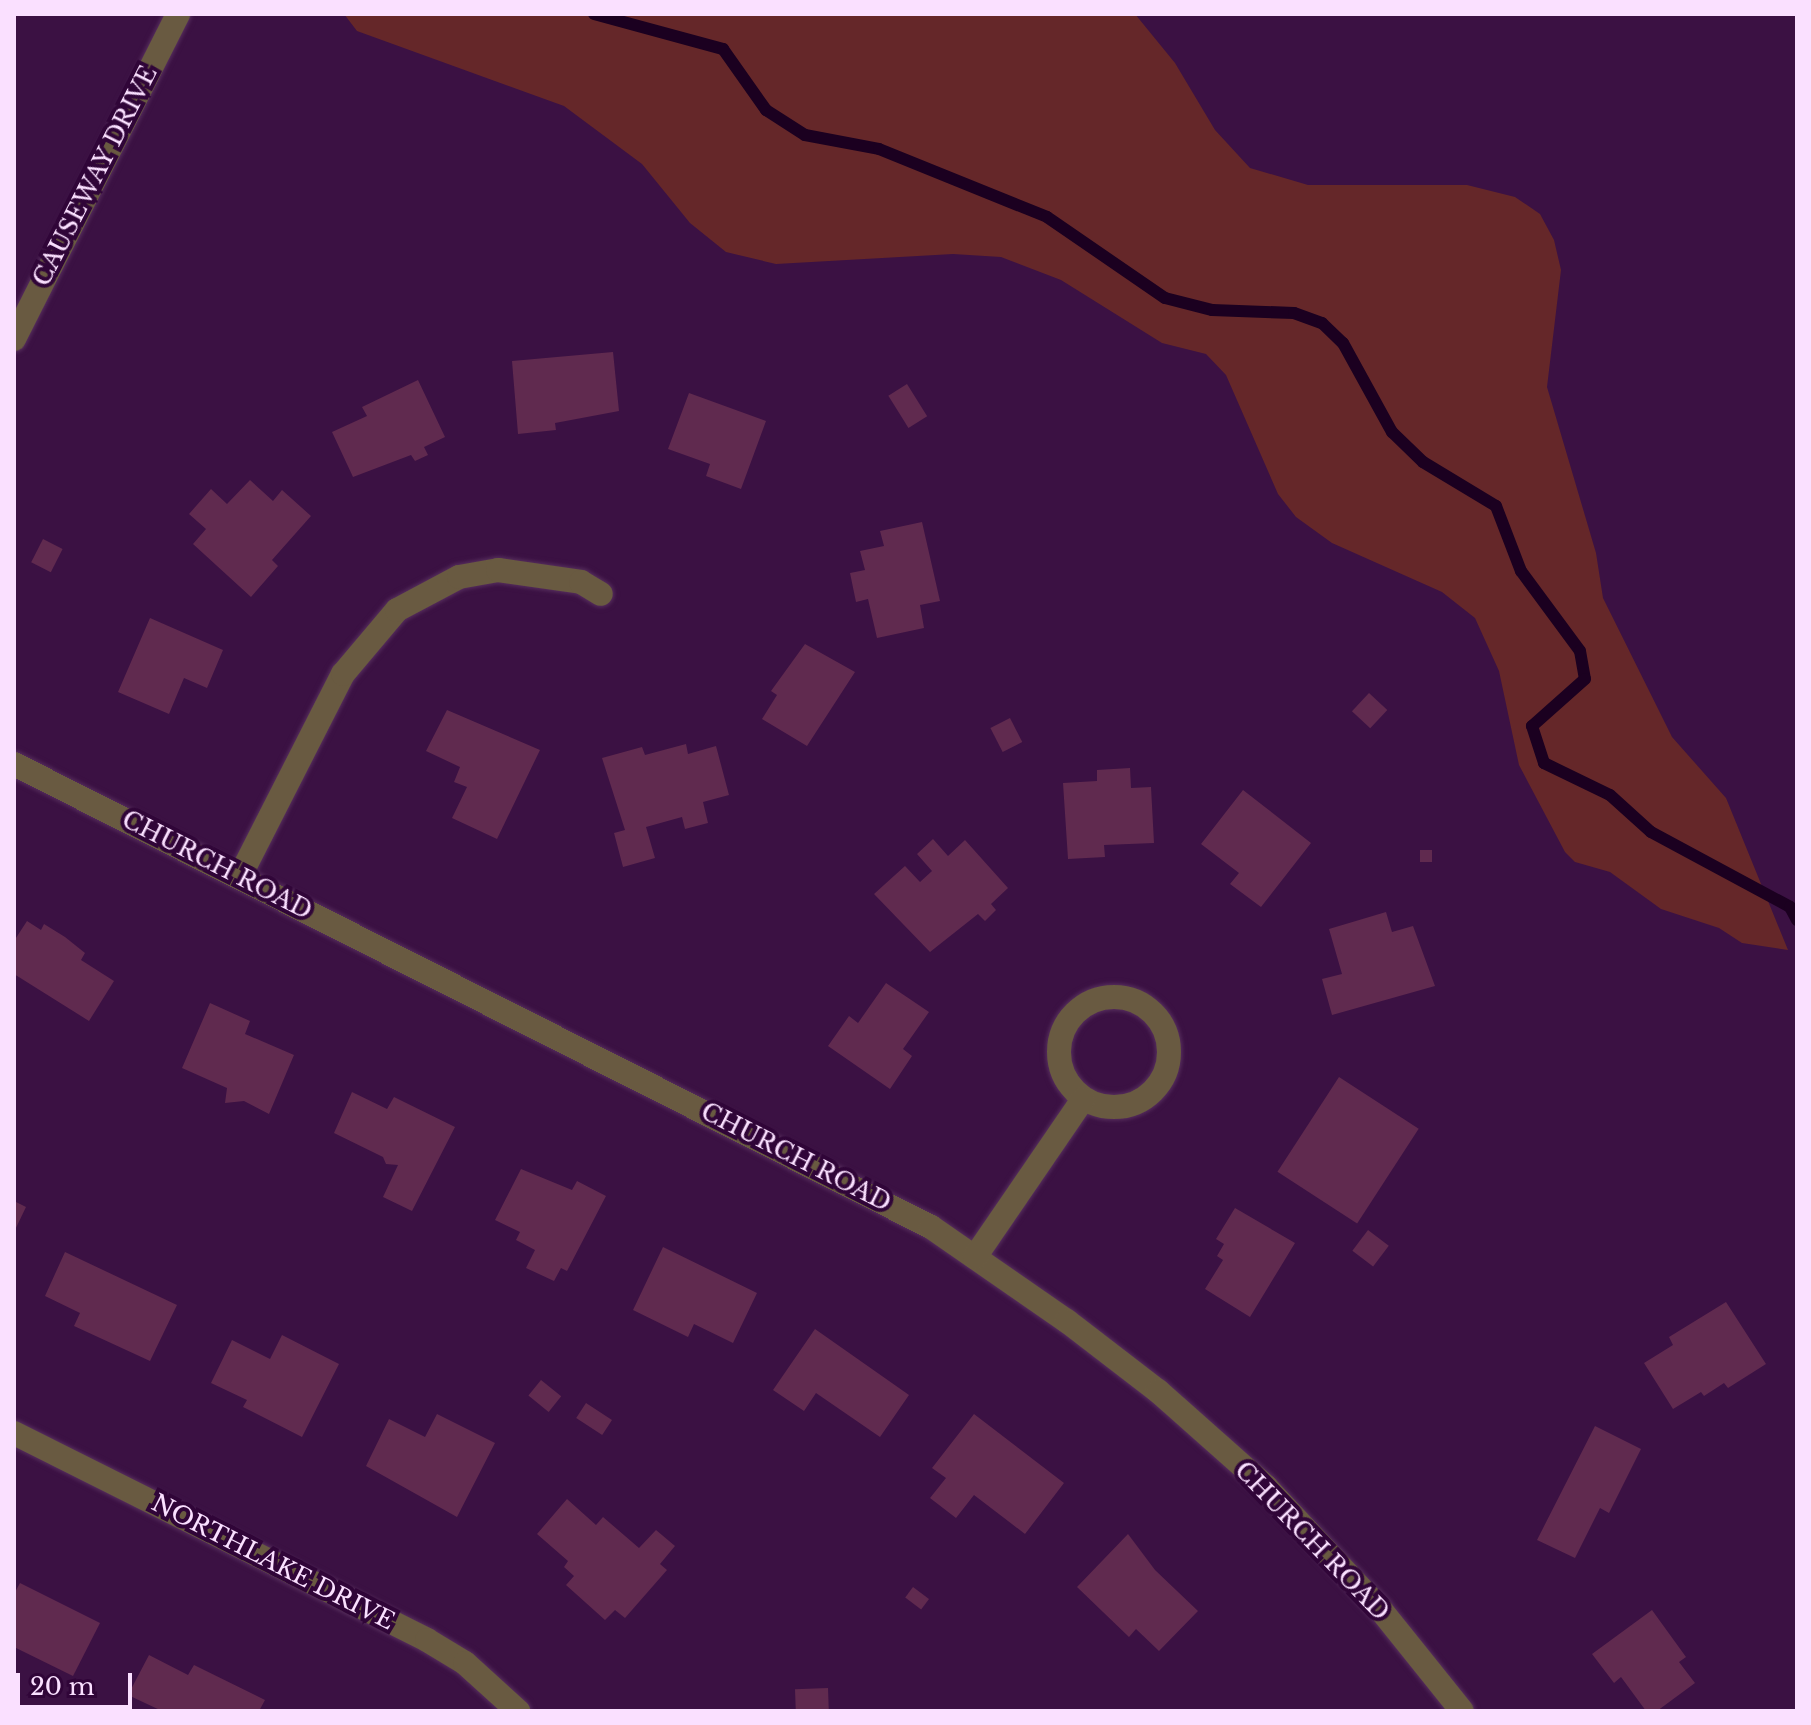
<!DOCTYPE html>
<style>
body{margin:0}
#map{position:relative;width:1811px;height:1725px;overflow:hidden;background:#3b1143;font-family:"Libre Baskerville",serif}
div>[style]{position:absolute}
[style*='--x']{left:calc(var(--x)*1px);top:calc(var(--y)*1px);width:calc(var(--w)*1px);rotate:calc(var(--a)*1deg)}
.green>*{inset:0;background:#652729}
.stream>*{height:12px;margin:-6px;padding:0 6px;transform-origin:6px;border-radius:6px;background:#1b0020}
.building>*{inset:0;background:#602a4f;transform-origin:0 0}
.roads{filter:drop-shadow(0 0 2px #562e5d) drop-shadow(0 0 2px #562e5d)}
.minor>*{height:24px;margin:-12px;padding:0 12px;transform-origin:12px;border-radius:12px;background:#695a41}
.minor>.ring{margin:-12px;padding:0;box-sizing:content-box;background:none;border:24px solid #695a41;border-radius:50%}
span{translate:-50% -50%;white-space:nowrap;text-align:center;line-height:1.15;-webkit-text-stroke:8px #300538;paint-order:stroke}
.street-label{font-size:24px;color:#fae0ff}
.frame{position:absolute;inset:0;border:16px solid #fae0ff;pointer-events:none}
.scale{position:absolute;left:16px;top:1673px;width:116px;height:36px;box-sizing:border-box;border:4px solid #fae0ff;border-top:0;padding-left:10px;font-size:24px;line-height:28px;white-space:nowrap;color:#fae0ff;-webkit-text-stroke:6px #300538;paint-order:stroke}
</style>
<div id="map">
<div class="green">
<i style="clip-path:polygon(344px 14px,1135px 14px,1175px 63px,1215px 130px,1250px 168px,1308px 185px,1467px 185px,1515px 197px,1540px 214px,1554px 240px,1561px 270px,1547px 387px,1596px 553px,1603px 598px,1672px 737px,1726px 798px,1788px 950px,1742px 943px,1719px 928px,1661px 909px,1610px 872px,1575px 862px,1565px 852px,1519px 765px,1499px 671px,1475px 618px,1442px 592px,1332px 543px,1296px 517px,1278px 494px,1226px 375px,1206px 354px,1162px 343px,1061px 280px,1001px 257px,953px 254px,776px 264px,726px 252px,690px 223px,642px 164px,564px 106px,357px 31px)"></i>
</div>
<div class="stream">
<i style="--x:594;--y:14;--w:134;--a:15.2"></i>
<i style="--x:723;--y:49;--w:75;--a:54.8"></i>
<i style="--x:766;--y:110;--w:46;--a:32.7"></i>
<i style="--x:805;--y:135;--w:75;--a:10.7"></i>
<i style="--x:879;--y:149;--w:181;--a:22"></i>
<i style="--x:1047;--y:217;--w:143;--a:34.5"></i>
<i style="--x:1165;--y:298;--w:49;--a:14.3"></i>
<i style="--x:1212;--y:310;--w:82;--a:2.1"></i>
<i style="--x:1294;--y:313;--w:30;--a:20"></i>
<i style="--x:1322;--y:323;--w:29;--a:44"></i>
<i style="--x:1343;--y:343;--w:102;--a:61.2"></i>
<i style="--x:1392;--y:432;--w:43;--a:44.1"></i>
<i style="--x:1423;--y:462;--w:85;--a:31.1"></i>
<i style="--x:1496;--y:506;--w:70;--a:69"></i>
<i style="--x:1521;--y:571;--w:99;--a:53.6"></i>
<i style="--x:1580;--y:651;--w:28;--a:80"></i>
<i style="--x:1585;--y:679;--w:71;--a:138.4"></i>
<i style="--x:1532;--y:726;--w:39;--a:72"></i>
<i style="--x:1544;--y:763;--w:73;--a:25.9"></i>
<i style="--x:1610;--y:795;--w:55;--a:42.1"></i>
<i style="--x:1651;--y:832;--w:158;--a:28.3"></i>
<i style="--x:1790;--y:907;--w:15;--a:62"></i>
</div>
<div class="building">
<i style="clip-path:polygon(613px 352px,619px 411px,555px 423px,556px 430px,518px 434px,512px 361px)"></i>
<i style="clip-path:polygon(418px 380px,445px 437px,424px 447px,428px 455px,415px 461px,411px 455px,353px 477px,332px 432px,367px 416px,362px 407px)"></i>
<i style="left:907px;top:384px;width:38px;height:22px;rotate:58deg"></i>
<i style="clip-path:polygon(689px 393px,766px 421px,741px 489px,706px 476px,710px 464px,668px 449px)"></i>
<i style="clip-path:polygon(250px 480px,273px 501px,282px 490px,311px 516px,272px 560px,278px 566px,251px 597px,193px 544px,206px 529px,189px 514px,211px 489px,227px 504px)"></i>
<i style="clip-path:polygon(922px 522px,940px 601px,920px 605px,924px 628px,877px 638px,868px 599px,856px 602px,850px 573px,865px 570px,860px 551px,884px 546px,880px 531px)"></i>
<i style="left:43px;top:539px;width:22px;height:26px;rotate:27deg"></i>
<i style="clip-path:polygon(150px 618px,223px 650px,207px 688px,184px 678px,169px 714px,118px 692px)"></i>
<i style="clip-path:polygon(805px 644px,855px 672px,807px 746px,762px 719px,777px 695px,771px 691px)"></i>
<i style="left:1369px;top:693px;width:25px;height:25px;rotate:43deg"></i>
<i style="clip-path:polygon(447px 710px,540px 750px,497px 839px,452px 818px,467px 787px,454px 782px,460px 767px,426px 751px)"></i>
<i style="left:1010px;top:718px;width:27px;height:22px;rotate:63deg"></i>
<i style="clip-path:polygon(686px 744px,688px 754px,716px 746px,729px 795px,703px 802px,708px 823px,685px 829px,682px 817px,646px 827px,655px 858px,623px 867px,614px 833px,625px 830px,602px 758px,642px 747px,645px 755px)"></i>
<i style="clip-path:polygon(1130px 768px,1131px 788px,1151px 787px,1154px 843px,1104px 845px,1105px 857px,1068px 859px,1063px 783px,1097px 781px,1097px 770px)"></i>
<i style="clip-path:polygon(1243px 790px,1311px 843px,1261px 907px,1230px 884px,1239px 873px,1201px 844px)"></i>
<i style="clip-path:polygon(933px 839px,948px 856px,965px 840px,1008px 888px,991px 904px,996px 910px,985px 921px,978px 914px,930px 952px,874px 894px,905px 866px,920px 882px,932px 871px,917px 854px)"></i>
<i style="left:1420px;top:850px;width:12px;height:12px"></i>
<i style="clip-path:polygon(1386px 912px,1392px 932px,1413px 926px,1435px 986px,1332px 1015px,1322px 979px,1342px 974px,1329px 929px)"></i>
<i style="clip-path:polygon(27px 921px,41px 930px,44px 924px,65px 937px,85px 953px,81px 960px,114px 981px,89px 1021px,14px 974px,14px 941px)"></i>
<i style="clip-path:polygon(886px 983px,929px 1012px,903px 1049px,912px 1056px,890px 1089px,828px 1046px,849px 1016px,858px 1023px)"></i>
<i style="clip-path:polygon(210px 1003px,250px 1021px,245px 1034px,294px 1055px,269px 1114px,244px 1101px,225px 1103px,227px 1088px,182px 1068px)"></i>
<i style="left:1339px;top:1077px;width:95px;height:113px;rotate:33deg"></i>
<i style="clip-path:polygon(352px 1092px,387px 1109px,394px 1097px,455px 1127px,412px 1211px,383px 1197px,398px 1165px,386px 1164px,383px 1157px,334px 1133px)"></i>
<i style="clip-path:polygon(521px 1169px,572px 1190px,577px 1181px,606px 1196px,567px 1271px,561px 1268px,554px 1281px,526px 1268px,535px 1250px,516px 1240px,520px 1232px,495px 1220px)"></i>
<i style="clip-path:polygon(14px 1201px,26px 1207px,14px 1232px)"></i>
<i style="clip-path:polygon(1235px 1208px,1295px 1243px,1250px 1317px,1205px 1289px,1223px 1260px,1217px 1256px,1224px 1244px,1216px 1239px)"></i>
<i style="left:1368px;top:1230px;width:26px;height:26px;rotate:37deg"></i>
<i style="clip-path:polygon(663px 1247px,757px 1293px,733px 1343px,694px 1324px,688px 1337px,633px 1310px)"></i>
<i style="clip-path:polygon(65px 1252px,177px 1305px,150px 1361px,74px 1326px,80px 1313px,45px 1296px)"></i>
<i style="clip-path:polygon(1726px 1302px,1766px 1364px,1728px 1388px,1724px 1383px,1704px 1396px,1701px 1392px,1673px 1409px,1644px 1363px,1673px 1345px,1669px 1337px)"></i>
<i style="clip-path:polygon(815px 1329px,909px 1395px,880px 1437px,816px 1393px,804px 1411px,773px 1390px)"></i>
<i style="clip-path:polygon(282px 1335px,339px 1364px,302px 1437px,243px 1407px,247px 1400px,211px 1383px,232px 1340px,270px 1359px)"></i>
<i style="left:541px;top:1380px;width:26px;height:20px;rotate:39deg"></i>
<i style="left:586px;top:1403px;width:31px;height:18px;rotate:33deg"></i>
<i style="clip-path:polygon(437px 1414px,495px 1443px,457px 1517px,366px 1466px,389px 1419px,425px 1437px)"></i>
<i style="clip-path:polygon(974px 1414px,1064px 1483px,1025px 1534px,974px 1495px,956px 1518px,930px 1498px,946px 1478px,932px 1468px)"></i>
<i style="clip-path:polygon(1595px 1426px,1641px 1449px,1609px 1513px,1600px 1508px,1575px 1558px,1537px 1540px)"></i>
<i style="clip-path:polygon(567px 1499px,596px 1525px,603px 1517px,639px 1548px,656px 1530px,675px 1546px,660px 1564px,667px 1570px,625px 1618px,615px 1610px,605px 1620px,566px 1585px,574px 1576px,564px 1567px,568px 1561px,537px 1534px)"></i>
<i style="clip-path:polygon(1128px 1534px,1155px 1570px,1198px 1611px,1159px 1651px,1136px 1629px,1129px 1637px,1077px 1587px)"></i>
<i style="clip-path:polygon(20px 1583px,100px 1623px,73px 1676px,14px 1647px,14px 1594px)"></i>
<i style="left:913px;top:1587px;width:20px;height:13px;rotate:37deg"></i>
<i style="clip-path:polygon(1652px 1610px,1686px 1657px,1679px 1662px,1695px 1683px,1657px 1711px,1646px 1711px,1621px 1677px,1614px 1683px,1592px 1654px)"></i>
<i style="clip-path:polygon(149px 1655px,188px 1675px,194px 1665px,265px 1700px,259px 1711px,162px 1711px,128px 1695px)"></i>
<i style="left:828px;top:1688px;width:23px;height:33px;rotate:88deg"></i>
</div>
<div class="roads">
<div class="minor">
<i style="--x:14;--y:339;--w:364;--a:-63.2"></i>
<i style="--x:14;--y:764;--w:1027;--a:26.79"></i>
<i style="--x:931;--y:1227;--w:165;--a:34.7"></i>
<i style="--x:1067;--y:1321;--w:115;--a:37.6"></i>
<i style="--x:1158;--y:1391;--w:144;--a:41.6"></i>
<i style="--x:1266;--y:1487;--w:168;--a:46.9"></i>
<i style="--x:1381;--y:1610;--w:129;--a:51.3"></i>
<i style="--x:240;--y:876;--w:227;--a:-63"></i>
<i style="--x:343;--y:674;--w:84;--a:-49.8"></i>
<i style="--x:397;--y:610;--w:70;--a:-28"></i>
<i style="--x:459;--y:577;--w:40;--a:-10"></i>
<i style="--x:498;--y:570;--w:84;--a:8.2"></i>
<i style="--x:581;--y:582;--w:23;--a:31"></i>
<i class="ring" style="left:1059px;top:997px;width:86px;height:86px"></i>
<i style="--x:975;--y:1257;--w:191;--a:-55.6"></i>
<i style="--x:14;--y:1433;--w:462;--a:26.6"></i>
<i style="--x:427;--y:1640;--w:44;--a:31.2"></i>
<i style="--x:465;--y:1663;--w:72;--a:42.2"></i>
</div>
</div>
<div class="street-label">
<span style="left:95px;top:176px;rotate:-63deg">CAUSEWAY DRIVE</span>
<span style="left:217px;top:865px;rotate:27deg">CHURCH ROAD</span>
<span style="left:796px;top:1157px;rotate:27deg">CHURCH ROAD</span>
<span style="left:1312px;top:1541px;rotate:46deg">CHURCH ROAD</span>
<span style="left:273px;top:1562px;rotate:27deg">NORTHLAKE DRIVE</span>
</div>
<div class="frame"></div>
<div class="scale">20 m</div>
</div>
